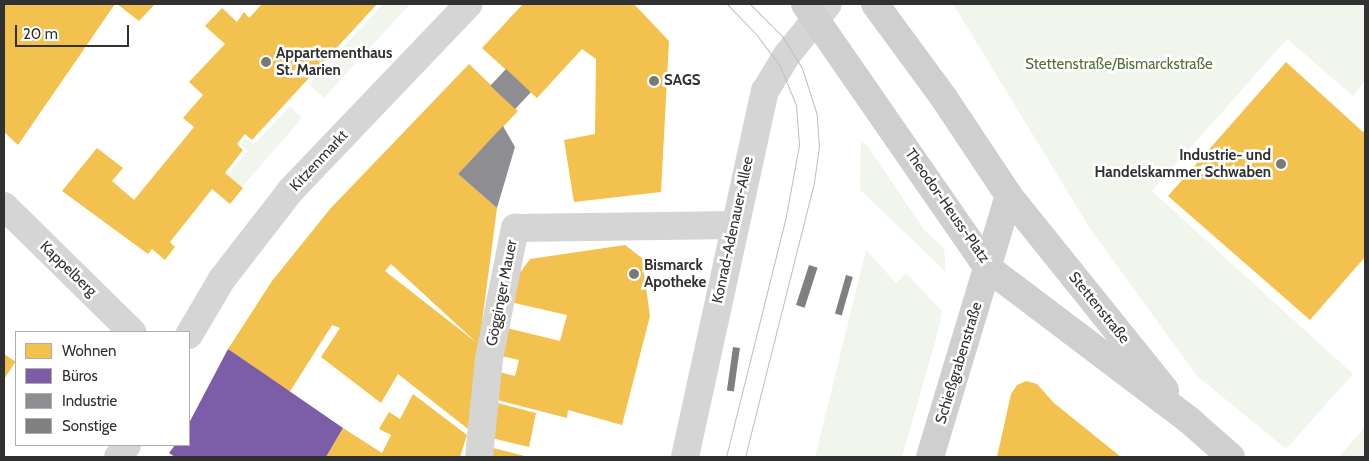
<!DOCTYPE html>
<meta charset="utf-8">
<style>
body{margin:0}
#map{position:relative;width:1369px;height:461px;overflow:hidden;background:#fff;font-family:Cabin,sans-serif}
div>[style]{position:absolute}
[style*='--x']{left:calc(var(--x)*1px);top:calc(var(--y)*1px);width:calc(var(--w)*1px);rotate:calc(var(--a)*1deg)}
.green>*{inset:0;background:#f1f6ed}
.homes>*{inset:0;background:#f2c14e;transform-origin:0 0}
.offices>*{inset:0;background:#7b5ea7}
.industry>*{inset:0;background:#8d8d92;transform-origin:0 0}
.building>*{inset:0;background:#808080;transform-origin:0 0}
.street>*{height:28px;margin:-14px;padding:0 14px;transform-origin:14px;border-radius:14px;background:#d5d5d5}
.secondary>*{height:28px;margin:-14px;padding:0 14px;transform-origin:14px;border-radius:14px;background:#cfcfcf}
.tram>*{height:1px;margin:-0.5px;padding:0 0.5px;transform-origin:0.5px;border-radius:0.5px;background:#bdbdbd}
.dots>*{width:14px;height:14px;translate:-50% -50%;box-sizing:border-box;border:2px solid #fff;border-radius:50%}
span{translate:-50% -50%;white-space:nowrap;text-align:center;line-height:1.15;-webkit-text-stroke:5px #fff;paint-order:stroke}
.poi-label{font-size:15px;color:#313131;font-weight:700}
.left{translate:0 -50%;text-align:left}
.right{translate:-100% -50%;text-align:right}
.park-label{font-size:15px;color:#4f7139}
.street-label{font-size:15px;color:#313131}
.frame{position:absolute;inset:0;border:5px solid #313131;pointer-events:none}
.legend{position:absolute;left:15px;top:331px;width:175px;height:115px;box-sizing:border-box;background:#fff;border:1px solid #adadad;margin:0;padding:6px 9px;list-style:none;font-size:15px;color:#313131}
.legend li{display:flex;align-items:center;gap:10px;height:25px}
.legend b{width:25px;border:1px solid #adadad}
.scale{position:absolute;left:15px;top:25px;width:114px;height:22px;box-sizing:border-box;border:2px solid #313131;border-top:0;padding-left:6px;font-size:15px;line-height:18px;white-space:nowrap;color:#313131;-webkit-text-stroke:4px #fff;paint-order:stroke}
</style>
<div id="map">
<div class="green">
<i style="clip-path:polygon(383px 4px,410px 4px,324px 98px,309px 84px)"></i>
<i style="clip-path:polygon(953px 4px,1365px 4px,1365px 81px,1353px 96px,1287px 39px,1152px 191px,1353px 374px,1286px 449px,1197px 376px,1091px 230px)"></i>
<i style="clip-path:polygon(290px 106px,302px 118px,242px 187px,227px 175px,248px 151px,240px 144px,246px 138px,253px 145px)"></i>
<i style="clip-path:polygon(861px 140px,867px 145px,925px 231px,944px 248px,946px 272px,860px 190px)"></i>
<i style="clip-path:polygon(866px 250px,896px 283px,906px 273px,942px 311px,936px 339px,902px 457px,815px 457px)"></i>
<i style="clip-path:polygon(1365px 427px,1365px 457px,1339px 457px)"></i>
</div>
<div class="homes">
<i style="clip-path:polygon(4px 4px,115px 4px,18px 145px,4px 132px)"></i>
<i style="clip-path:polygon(117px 4px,155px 4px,139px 21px)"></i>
<i style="clip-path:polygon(262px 4px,377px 4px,252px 140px,245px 134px,237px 144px,243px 150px,225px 173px,243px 188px,230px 204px,212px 189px,170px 242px,175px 247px,165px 260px,152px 249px,148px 254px,62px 191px,97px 148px,123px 168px,112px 181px,134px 200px,194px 127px,183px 118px,203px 95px,189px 82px,225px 44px,205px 26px,222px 8px,237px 22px,244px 12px,249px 18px)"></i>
<i style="clip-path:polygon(523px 4px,634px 4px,669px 41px,661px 192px,574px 202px,564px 140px,595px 134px,596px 59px,582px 49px,537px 98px,482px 48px)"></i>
<i style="clip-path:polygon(1286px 62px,1363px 132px,1365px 129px,1365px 257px,1310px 320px,1168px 196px)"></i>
<i style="clip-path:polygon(evenodd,469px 64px,518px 111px,458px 174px,497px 208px,468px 429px,398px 374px,381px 403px,321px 357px,340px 328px,332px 325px,289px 393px,228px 349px,272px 281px,330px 209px,469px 64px,391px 264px,477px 343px,385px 271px,391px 264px)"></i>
<i style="clip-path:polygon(625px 245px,642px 258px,650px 316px,622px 425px,568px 410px,567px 418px,494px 399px,499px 372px,515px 376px,519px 360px,501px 356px,507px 328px,560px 341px,567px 315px,510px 302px,514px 281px,530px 259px)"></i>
<i style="left:4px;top:354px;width:14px;height:80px;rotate:34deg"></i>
<i style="clip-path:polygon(1026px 381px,1037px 384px,1054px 403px,1121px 457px,997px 457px,1011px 394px,1017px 385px)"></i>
<i style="clip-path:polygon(413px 394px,467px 435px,460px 457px,326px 457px,343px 428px,382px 453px,391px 435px,379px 429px,389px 412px,400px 419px)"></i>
<i style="clip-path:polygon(493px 402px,536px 413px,529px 447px,492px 438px)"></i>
<i style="clip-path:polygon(493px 448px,528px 457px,491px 457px)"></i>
</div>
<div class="offices">
<i style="clip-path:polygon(228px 349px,343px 428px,326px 457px,175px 457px,169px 453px,175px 445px,189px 445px,189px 423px)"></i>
</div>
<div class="industry">
<i style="left:506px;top:69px;width:34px;height:23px;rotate:43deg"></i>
<i style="clip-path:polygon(503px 126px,515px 147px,497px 208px,458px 174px)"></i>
</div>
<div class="building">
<i style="left:809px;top:265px;width:9px;height:42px;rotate:18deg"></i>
<i style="left:846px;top:275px;width:7px;height:40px;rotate:16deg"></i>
<i style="left:733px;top:347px;width:7px;height:44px;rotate:8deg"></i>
</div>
<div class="street">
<i style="--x:4;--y:206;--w:180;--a:44.5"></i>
<i style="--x:189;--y:335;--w:65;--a:-59.5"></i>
<i style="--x:222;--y:279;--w:113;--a:-52.2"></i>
<i style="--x:291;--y:190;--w:257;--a:-46.3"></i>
<i style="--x:118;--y:457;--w:15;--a:-53"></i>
<i style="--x:479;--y:457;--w:99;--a:-84.2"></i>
<i style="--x:489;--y:359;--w:134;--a:-78.8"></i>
<i style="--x:515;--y:228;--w:219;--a:-0.8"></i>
<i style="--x:685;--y:457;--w:375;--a:-77.7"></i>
<i style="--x:765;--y:91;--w:42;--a:-58.6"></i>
<i style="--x:787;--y:55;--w:65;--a:-51.2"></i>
</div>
<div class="secondary">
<i style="--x:805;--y:4;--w:321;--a:55.3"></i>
<i style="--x:988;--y:268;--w:252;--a:37.1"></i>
<i style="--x:1189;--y:420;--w:56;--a:41.4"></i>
<i style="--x:875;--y:4;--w:117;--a:53.7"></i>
<i style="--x:944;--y:98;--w:118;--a:56.4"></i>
<i style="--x:1009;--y:196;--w:249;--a:51.2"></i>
<i style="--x:930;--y:457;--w:273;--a:-73.2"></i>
</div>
<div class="tram">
<i style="--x:726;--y:457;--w:248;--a:-76"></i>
<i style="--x:786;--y:216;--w:72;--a:-79.6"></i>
<i style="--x:799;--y:145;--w:40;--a:-94.3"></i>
<i style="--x:796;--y:105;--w:42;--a:-112.3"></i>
<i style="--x:780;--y:66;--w:40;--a:-127"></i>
<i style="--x:756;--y:34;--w:42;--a:-134"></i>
<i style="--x:745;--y:457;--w:284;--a:-75.9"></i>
<i style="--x:814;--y:182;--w:35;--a:-82"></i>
<i style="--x:819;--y:147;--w:32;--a:-94"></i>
<i style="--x:817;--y:115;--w:49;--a:-107.7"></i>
<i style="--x:802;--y:68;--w:38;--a:-122"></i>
<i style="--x:782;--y:36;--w:45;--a:-135"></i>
</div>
<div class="dots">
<i style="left:266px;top:62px;background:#797979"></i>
<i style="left:654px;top:81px;background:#797979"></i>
<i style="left:1281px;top:164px;background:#797979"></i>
<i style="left:634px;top:274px;background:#797979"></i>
</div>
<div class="poi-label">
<span class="left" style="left:276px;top:62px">Appartementhaus<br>St. Marien</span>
<span class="left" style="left:664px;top:81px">SAGS</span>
<span class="right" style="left:1271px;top:164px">Industrie- und<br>Handelskammer Schwaben</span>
<span class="left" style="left:644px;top:274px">Bismarck<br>Apotheke</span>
</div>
<div class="park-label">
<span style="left:1119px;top:65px">Stettenstraße/Bismarckstraße</span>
</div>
<div class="street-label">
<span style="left:319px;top:161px;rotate:-47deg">Kitzenmarkt</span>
<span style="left:947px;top:206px;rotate:55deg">Theodor-Heuss-Platz</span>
<span style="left:733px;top:230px;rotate:-78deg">Konrad-Adenauer-Allee</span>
<span style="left:68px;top:269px;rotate:44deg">Kappelberg</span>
<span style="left:502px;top:293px;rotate:-79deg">Gögginger Mauer</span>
<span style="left:1099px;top:308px;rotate:51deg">Stettenstraße</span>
<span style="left:959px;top:363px;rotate:-73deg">Schießgrabenstraße</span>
</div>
<div class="frame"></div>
<ul class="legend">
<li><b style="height:14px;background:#f2c14e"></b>Wohnen</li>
<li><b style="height:14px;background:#7b5ea7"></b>Büros</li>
<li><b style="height:14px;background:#8d8d92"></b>Industrie</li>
<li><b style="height:14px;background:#808080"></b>Sonstige</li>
</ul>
<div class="scale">20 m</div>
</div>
